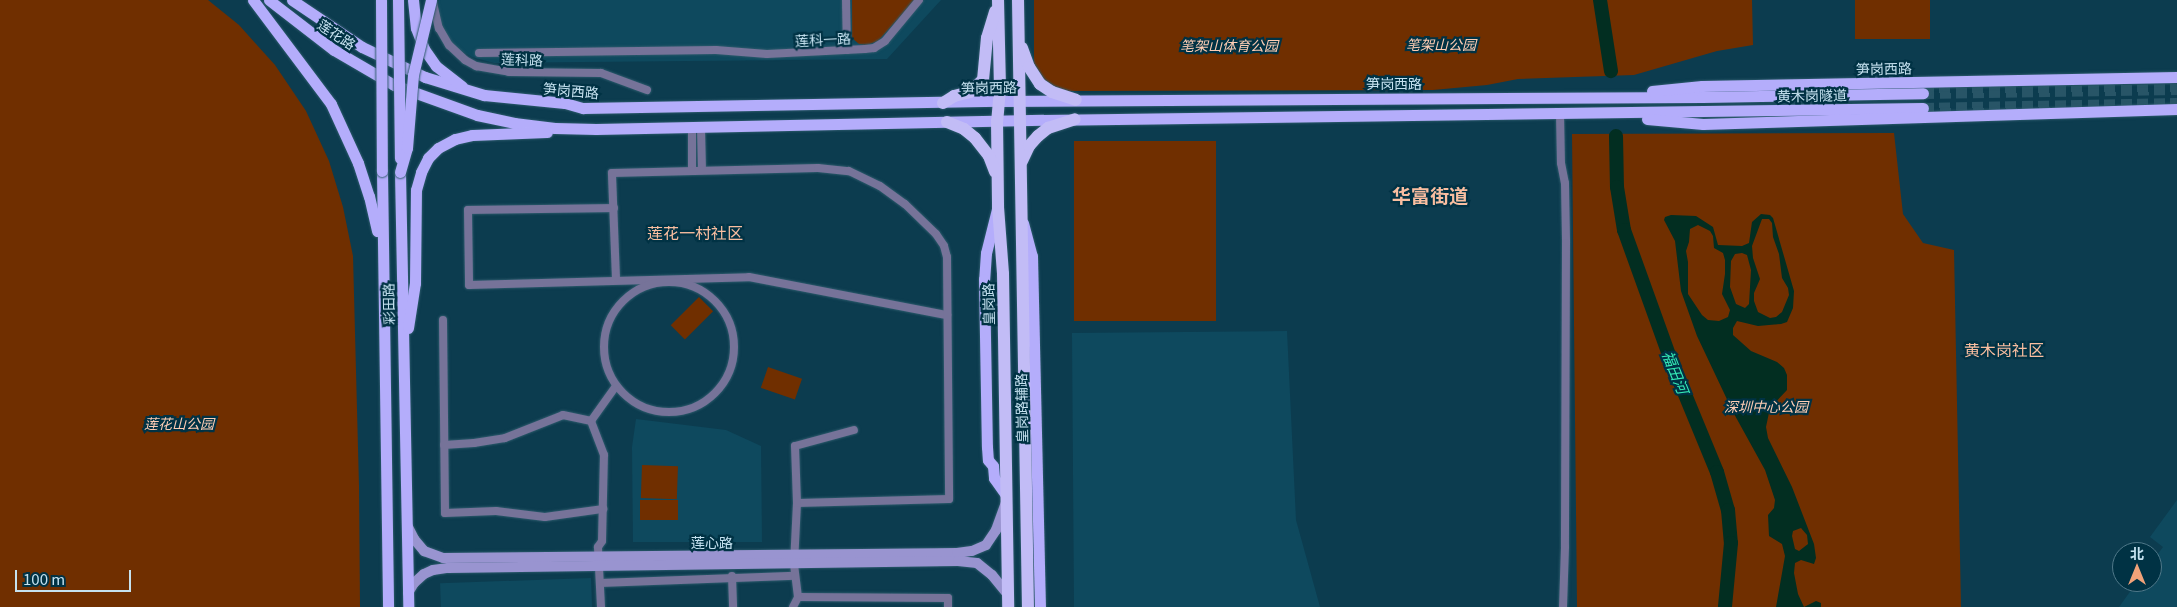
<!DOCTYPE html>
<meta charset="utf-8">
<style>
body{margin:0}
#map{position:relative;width:2177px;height:607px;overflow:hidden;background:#0c3c4f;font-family:Georgia,"Noto Sans SC",serif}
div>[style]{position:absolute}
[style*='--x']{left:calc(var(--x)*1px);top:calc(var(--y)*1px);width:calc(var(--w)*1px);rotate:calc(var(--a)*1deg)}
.built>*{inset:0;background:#0e495e;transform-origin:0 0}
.green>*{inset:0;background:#702f00;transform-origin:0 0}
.water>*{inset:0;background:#022e21}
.river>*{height:14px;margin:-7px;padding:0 7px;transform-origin:7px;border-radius:7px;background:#022e21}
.primary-tunnel>*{height:11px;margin-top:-5.5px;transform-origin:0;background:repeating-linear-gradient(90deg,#285567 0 11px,transparent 0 16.5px)}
.roads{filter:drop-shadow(0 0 1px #2d5a6c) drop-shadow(0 0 1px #2d5a6c)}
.minor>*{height:8px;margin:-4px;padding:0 4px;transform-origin:4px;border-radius:4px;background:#767399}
.minor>.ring{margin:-4px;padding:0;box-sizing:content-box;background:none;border:8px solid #767399;border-radius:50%}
.secondary>*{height:10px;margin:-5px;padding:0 5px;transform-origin:5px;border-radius:5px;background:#9994d0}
.primary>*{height:11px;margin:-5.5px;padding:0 5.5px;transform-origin:5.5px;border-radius:5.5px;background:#b4adfb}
.trunk>*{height:12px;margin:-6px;padding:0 6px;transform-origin:6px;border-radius:6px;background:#c2bcf6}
.bridges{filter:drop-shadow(0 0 1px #2d5a6c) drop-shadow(0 0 1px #2d5a6c)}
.primary-bridge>*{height:11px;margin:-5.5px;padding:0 5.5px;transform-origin:5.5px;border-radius:5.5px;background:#b4adfb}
span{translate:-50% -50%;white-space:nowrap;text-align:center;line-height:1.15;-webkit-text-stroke:4.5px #003244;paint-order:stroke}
.street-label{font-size:14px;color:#c5e2f0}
.park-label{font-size:14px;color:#fdcdb4;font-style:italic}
.water-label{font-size:15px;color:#34ecb7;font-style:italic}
.quarter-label{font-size:16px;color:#f9bea0}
.district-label{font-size:19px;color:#f9bea0;font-weight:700}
.north{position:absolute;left:2112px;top:542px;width:50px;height:50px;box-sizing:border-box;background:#003244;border:1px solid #4f7889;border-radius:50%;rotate:0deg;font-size:14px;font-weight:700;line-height:20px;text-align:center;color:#c5e2f0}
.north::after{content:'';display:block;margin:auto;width:18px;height:22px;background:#f0a279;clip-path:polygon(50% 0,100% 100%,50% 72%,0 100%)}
.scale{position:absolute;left:15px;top:570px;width:116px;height:22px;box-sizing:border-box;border:2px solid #c5e2f0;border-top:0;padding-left:6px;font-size:15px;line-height:18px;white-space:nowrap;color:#c5e2f0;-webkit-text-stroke:4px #003244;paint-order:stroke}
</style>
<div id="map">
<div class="built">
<i style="clip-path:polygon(439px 0,941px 0,887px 59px,494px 63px,472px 57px,455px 47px,446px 34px,439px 18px)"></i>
<i style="clip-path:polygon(1287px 331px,1296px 520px,1320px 607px,1074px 607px,1072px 333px)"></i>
<i style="clip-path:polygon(636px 419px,726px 430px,761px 446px,762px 542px,633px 542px,632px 447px)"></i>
<i style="clip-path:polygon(2177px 500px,2177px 607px,2119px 607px,2137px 582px,2152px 582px,2152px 562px,2163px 547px,2150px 537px)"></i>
<i style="left:591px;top:578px;width:29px;height:151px;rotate:88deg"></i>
</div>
<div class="green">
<i style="clip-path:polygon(0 0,208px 0,239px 25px,275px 65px,306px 111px,329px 161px,343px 207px,353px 256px,359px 486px,360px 607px,0 607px)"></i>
<i style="clip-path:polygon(852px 0,915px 0,878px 41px,867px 45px,859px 44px,852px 38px)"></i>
<i style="clip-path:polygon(1034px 0,1752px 0,1753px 45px,1717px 51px,1634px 75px,1518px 79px,1487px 85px,1433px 90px,1063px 91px,1050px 88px,1034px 64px)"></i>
<i style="left:1855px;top:0;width:75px;height:39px"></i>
<i style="clip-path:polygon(1894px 133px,1903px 214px,1923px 243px,1954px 250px,1961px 607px,1577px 607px,1572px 134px)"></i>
<i style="left:1216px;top:141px;width:180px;height:142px;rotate:90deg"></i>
<i style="left:699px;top:297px;width:20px;height:40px;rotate:45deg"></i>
<i style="left:768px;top:367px;width:36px;height:22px;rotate:19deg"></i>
<i style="left:642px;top:465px;width:36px;height:33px;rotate:2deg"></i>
<i style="left:640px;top:500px;width:38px;height:20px"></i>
</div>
<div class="water">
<i style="clip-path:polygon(evenodd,1761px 214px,1770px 215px,1773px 218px,1794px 291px,1793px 308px,1787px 322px,1781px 324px,1758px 326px,1737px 321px,1733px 328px,1733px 335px,1751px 351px,1777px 362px,1784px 368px,1787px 375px,1787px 390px,1770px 408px,1766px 427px,1768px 438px,1792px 487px,1814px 544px,1816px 558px,1814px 564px,1801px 560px,1795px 563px,1794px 573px,1798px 594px,1804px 607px,1816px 601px,1821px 603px,1821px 607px,1776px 607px,1785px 556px,1782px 544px,1769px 536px,1768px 515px,1774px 508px,1775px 500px,1765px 470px,1733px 412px,1697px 336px,1681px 291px,1675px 241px,1664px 220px,1665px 217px,1671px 215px,1696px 216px,1713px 227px,1718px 245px,1742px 246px,1749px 243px,1752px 222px,1761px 214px,1762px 219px,1769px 219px,1772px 223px,1773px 237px,1779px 254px,1782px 278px,1788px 288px,1789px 295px,1782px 312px,1776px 317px,1770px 318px,1758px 312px,1754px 301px,1754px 293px,1760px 279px,1753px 258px,1752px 246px,1762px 219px,1761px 214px,1698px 225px,1710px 231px,1713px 236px,1714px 248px,1723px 253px,1725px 260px,1725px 274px,1722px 294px,1730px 310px,1728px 317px,1719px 321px,1708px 320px,1702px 315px,1688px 294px,1688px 262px,1686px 251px,1689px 242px,1690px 229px,1698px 225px,1761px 214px,1742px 253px,1747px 255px,1751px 270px,1749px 304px,1745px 308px,1736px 304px,1730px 287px,1731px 261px,1735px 254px,1742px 253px,1761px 214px,1801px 528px,1807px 535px,1808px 544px,1799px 551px,1795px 549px,1792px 536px,1793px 531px,1801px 528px)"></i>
</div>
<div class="river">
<i style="--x:1600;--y:0;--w:72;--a:81.2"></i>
<i style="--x:1616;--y:136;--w:51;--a:88.9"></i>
<i style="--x:1617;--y:187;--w:44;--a:80.8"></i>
<i style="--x:1624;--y:230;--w:136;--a:70.2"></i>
<i style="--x:1670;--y:358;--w:123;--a:67.6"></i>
<i style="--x:1717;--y:472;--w:40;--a:74"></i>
<i style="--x:1728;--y:510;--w:33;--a:85"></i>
<i style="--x:1731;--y:543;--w:64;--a:95.4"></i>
</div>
<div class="primary-tunnel">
<i style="--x:1923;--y:93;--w:254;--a:-0.9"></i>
<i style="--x:1923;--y:108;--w:254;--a:-1.1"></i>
</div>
<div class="roads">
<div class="minor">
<i style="--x:846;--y:0;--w:50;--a:88.9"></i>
<i style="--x:433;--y:3;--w:26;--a:77"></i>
<i style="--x:439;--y:28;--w:20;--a:60"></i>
<i style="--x:449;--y:45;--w:22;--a:43"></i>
<i style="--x:465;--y:60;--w:13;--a:29"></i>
<i style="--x:476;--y:66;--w:34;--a:10"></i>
<i style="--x:509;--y:72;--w:92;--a:0.6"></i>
<i style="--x:601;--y:73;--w:49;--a:20.3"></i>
<i style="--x:479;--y:53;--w:237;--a:-0.7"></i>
<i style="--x:716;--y:50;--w:51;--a:4.5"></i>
<i style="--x:767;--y:54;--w:98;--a:-2.9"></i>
<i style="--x:865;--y:49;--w:9;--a:-6"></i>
<i style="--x:874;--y:48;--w:13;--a:-32"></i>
<i style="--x:885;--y:41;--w:53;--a:-50.3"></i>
<i style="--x:1560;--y:113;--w:50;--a:88.9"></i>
<i style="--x:1561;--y:163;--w:20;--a:79"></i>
<i style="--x:1565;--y:183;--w:60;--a:89"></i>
<i style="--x:1566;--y:243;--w:304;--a:90.2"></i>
<i style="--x:1565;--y:547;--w:60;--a:91.9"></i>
<i style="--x:692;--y:127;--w:44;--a:90"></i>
<i style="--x:701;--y:127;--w:43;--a:88.7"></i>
<i style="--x:614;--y:208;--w:146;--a:179.2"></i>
<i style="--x:468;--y:210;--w:75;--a:89.2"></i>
<i style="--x:469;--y:285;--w:280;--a:-1.6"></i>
<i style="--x:749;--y:277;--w:202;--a:10.9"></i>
<i style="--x:616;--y:279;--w:106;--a:-92.2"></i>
<i style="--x:612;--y:173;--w:206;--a:-1.4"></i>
<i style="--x:818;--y:168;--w:31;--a:6"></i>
<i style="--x:849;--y:171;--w:34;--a:26"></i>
<i style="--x:880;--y:186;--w:31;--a:36"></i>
<i style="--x:905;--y:204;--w:43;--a:44.1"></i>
<i style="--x:936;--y:234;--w:14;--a:56"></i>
<i style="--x:944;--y:246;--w:11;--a:75"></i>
<i style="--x:947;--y:257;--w:242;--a:89.5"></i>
<i style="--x:949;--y:499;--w:152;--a:178.5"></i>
<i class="ring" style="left:604px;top:282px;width:122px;height:122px"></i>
<i style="--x:443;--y:320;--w:193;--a:89.4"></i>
<i style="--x:445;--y:513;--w:51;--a:-2.2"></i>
<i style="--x:496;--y:511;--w:49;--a:7"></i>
<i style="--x:545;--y:517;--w:59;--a:-7.9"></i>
<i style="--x:444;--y:445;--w:30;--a:-4"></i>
<i style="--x:474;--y:443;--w:31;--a:-9"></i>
<i style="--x:505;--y:438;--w:62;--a:-21.6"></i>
<i style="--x:563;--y:415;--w:29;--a:12"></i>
<i style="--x:732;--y:576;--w:31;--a:88"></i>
<i style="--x:600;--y:583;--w:195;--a:-2.1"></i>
<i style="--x:798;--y:597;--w:150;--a:0.4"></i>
<i style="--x:948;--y:598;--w:9;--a:90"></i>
<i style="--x:601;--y:607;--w:60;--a:-92.9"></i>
<i style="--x:598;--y:547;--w:7;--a:-56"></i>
<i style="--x:602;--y:541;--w:86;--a:-88.7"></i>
<i style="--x:604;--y:455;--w:36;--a:-111"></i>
<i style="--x:591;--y:421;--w:43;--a:-54.5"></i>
<i style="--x:793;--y:607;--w:11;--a:-63"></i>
<i style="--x:798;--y:597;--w:33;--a:-97"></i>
<i style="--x:794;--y:564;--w:61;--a:-87.2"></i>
<i style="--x:797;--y:503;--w:57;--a:-92"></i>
<i style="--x:795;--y:446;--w:61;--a:-15.2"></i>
</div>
<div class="secondary">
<i style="--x:407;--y:525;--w:16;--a:63"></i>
<i style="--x:414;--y:539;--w:16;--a:50"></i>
<i style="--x:424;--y:551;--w:20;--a:20"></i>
<i style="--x:443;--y:558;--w:514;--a:-0.56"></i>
<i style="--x:957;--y:553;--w:15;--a:-8"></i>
<i style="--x:972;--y:551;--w:15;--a:-23"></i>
<i style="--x:986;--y:545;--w:18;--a:-56"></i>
<i style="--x:996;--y:530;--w:30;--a:-70"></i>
<i style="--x:408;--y:593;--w:12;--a:-59"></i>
<i style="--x:414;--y:583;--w:13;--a:-42"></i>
<i style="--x:424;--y:574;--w:10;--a:-24"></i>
<i style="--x:433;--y:570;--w:15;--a:-8"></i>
<i style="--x:448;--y:568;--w:510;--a:-0.79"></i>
<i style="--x:958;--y:561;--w:19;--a:6"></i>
<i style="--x:977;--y:563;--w:19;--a:39"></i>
<i style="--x:992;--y:575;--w:26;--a:51"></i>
</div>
<div class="primary">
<i style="--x:253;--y:0;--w:130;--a:53.1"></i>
<i style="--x:331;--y:104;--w:65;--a:65.4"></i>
<i style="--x:358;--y:163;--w:35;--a:72"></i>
<i style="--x:369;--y:196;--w:36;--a:77"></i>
<i style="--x:269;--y:0;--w:82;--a:37.6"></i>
<i style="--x:334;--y:50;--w:69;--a:30.3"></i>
<i style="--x:394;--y:85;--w:88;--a:19.9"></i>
<i style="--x:477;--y:115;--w:38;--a:12"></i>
<i style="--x:514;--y:123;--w:41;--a:7"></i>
<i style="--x:555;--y:128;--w:41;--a:1.4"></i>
<i style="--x:596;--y:129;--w:447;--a:-1.2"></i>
<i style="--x:1043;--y:120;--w:880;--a:-0.78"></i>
<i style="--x:292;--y:0;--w:84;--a:33.9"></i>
<i style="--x:362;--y:47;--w:70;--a:25.5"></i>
<i style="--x:425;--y:77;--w:62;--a:17"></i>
<i style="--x:484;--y:95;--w:81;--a:5.6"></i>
<i style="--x:565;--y:103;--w:19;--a:16"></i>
<i style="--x:583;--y:108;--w:416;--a:-1"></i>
<i style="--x:999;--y:101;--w:703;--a:-0.33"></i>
<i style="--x:1702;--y:97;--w:221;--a:-1"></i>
<i style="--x:413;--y:0;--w:28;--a:84"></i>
<i style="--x:416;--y:28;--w:22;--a:69"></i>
<i style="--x:424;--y:49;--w:21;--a:55"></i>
<i style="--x:436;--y:66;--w:33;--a:38"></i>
<i style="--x:1652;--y:91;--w:50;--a:-5.7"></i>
<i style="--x:1702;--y:86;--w:475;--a:-1.1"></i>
<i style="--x:1647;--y:119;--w:56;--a:5.1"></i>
<i style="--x:1703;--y:124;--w:474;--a:-1.8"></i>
<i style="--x:382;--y:171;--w:436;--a:89.2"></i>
<i style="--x:400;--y:172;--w:435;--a:88.9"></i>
<i style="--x:997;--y:209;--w:45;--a:104"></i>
<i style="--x:986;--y:253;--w:26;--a:94"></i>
<i style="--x:984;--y:279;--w:168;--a:89"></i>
<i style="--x:987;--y:447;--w:13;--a:86"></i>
<i style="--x:988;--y:460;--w:8;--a:50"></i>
<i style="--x:993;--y:466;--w:12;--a:85"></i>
<i style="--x:994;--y:478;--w:21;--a:55"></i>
<i style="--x:1023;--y:223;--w:34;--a:75"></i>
<i style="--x:1032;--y:256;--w:351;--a:88.7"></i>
<i style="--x:408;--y:328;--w:46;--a:-81.2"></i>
<i style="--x:415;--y:283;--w:93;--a:-89.4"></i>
<i style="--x:416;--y:190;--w:19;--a:-74"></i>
<i style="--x:421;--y:172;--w:16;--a:-63"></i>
<i style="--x:428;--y:158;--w:14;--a:-45"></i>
<i style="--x:438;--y:148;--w:19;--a:-28"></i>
<i style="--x:455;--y:139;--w:17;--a:-13"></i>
<i style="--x:472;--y:135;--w:75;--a:-2.3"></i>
</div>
<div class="trunk">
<i style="--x:998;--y:0;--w:89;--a:88.7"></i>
<i style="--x:1000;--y:89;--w:32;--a:95"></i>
<i style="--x:997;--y:121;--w:86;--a:89.3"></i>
<i style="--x:998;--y:207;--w:67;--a:85.7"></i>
<i style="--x:1003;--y:274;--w:333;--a:89.1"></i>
<i style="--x:1018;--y:0;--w:607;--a:89.06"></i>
<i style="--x:1022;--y:48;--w:20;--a:70"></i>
<i style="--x:1029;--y:67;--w:20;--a:57"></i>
<i style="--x:1040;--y:84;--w:14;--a:34"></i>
<i style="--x:1052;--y:92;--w:25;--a:18"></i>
<i style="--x:943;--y:103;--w:13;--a:-32"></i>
<i style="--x:954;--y:96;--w:16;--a:-14"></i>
<i style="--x:970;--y:92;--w:18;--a:-43"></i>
<i style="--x:983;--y:80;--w:42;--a:-84.6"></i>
<i style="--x:987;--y:38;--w:28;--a:-73"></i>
<i style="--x:947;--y:122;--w:18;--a:22"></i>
<i style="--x:964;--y:129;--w:14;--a:39"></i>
<i style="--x:975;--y:138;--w:23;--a:52"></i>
<i style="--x:989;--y:156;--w:17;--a:69"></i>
<i style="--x:1022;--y:161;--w:17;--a:-65"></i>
<i style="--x:1029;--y:146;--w:13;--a:-48"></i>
<i style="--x:1038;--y:136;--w:13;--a:-39"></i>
<i style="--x:1048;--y:128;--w:28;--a:-18"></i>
</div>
</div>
<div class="bridges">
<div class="primary-bridge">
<i style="--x:381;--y:0;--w:171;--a:89.7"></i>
<i style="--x:398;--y:0;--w:158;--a:89.3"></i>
<i style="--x:400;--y:172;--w:25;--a:-74"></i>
<i style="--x:407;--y:148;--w:73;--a:-85.3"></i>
<i style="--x:413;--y:75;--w:77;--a:-76.5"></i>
</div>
</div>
<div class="street-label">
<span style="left:337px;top:34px;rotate:34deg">莲花路</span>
<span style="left:823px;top:39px;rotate:-3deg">莲科一路</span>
<span style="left:522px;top:59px;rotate:2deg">莲科路</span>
<span style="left:1884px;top:68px;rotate:-1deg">笋岗西路</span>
<span style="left:1394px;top:83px">笋岗西路</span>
<span style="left:989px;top:87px;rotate:-1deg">笋岗西路</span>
<span style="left:571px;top:90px;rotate:5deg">笋岗西路</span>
<span style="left:1812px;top:95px;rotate:-1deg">黄木岗隧道</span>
<span style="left:388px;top:304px;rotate:-91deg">彩田路</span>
<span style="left:988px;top:304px;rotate:-91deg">皇岗路</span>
<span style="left:1021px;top:408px;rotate:-91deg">皇岗路辅路</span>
<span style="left:712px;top:542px">莲心路</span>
</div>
<div class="park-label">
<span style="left:1441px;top:44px">笔架山公园</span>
<span style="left:1229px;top:45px">笔架山体育公园</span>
<span style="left:1766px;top:406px">深圳中心公园</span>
<span style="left:179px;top:423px">莲花山公园</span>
</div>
<div class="water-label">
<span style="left:1676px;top:372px;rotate:68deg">福田河</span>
</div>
<div class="quarter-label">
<span style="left:695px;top:232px">莲花一村社区</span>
<span style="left:2004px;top:349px">黄木岗社区</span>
</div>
<div class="district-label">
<span style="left:1430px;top:195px">华富街道</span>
</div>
<div class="north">北</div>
<div class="scale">100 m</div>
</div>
